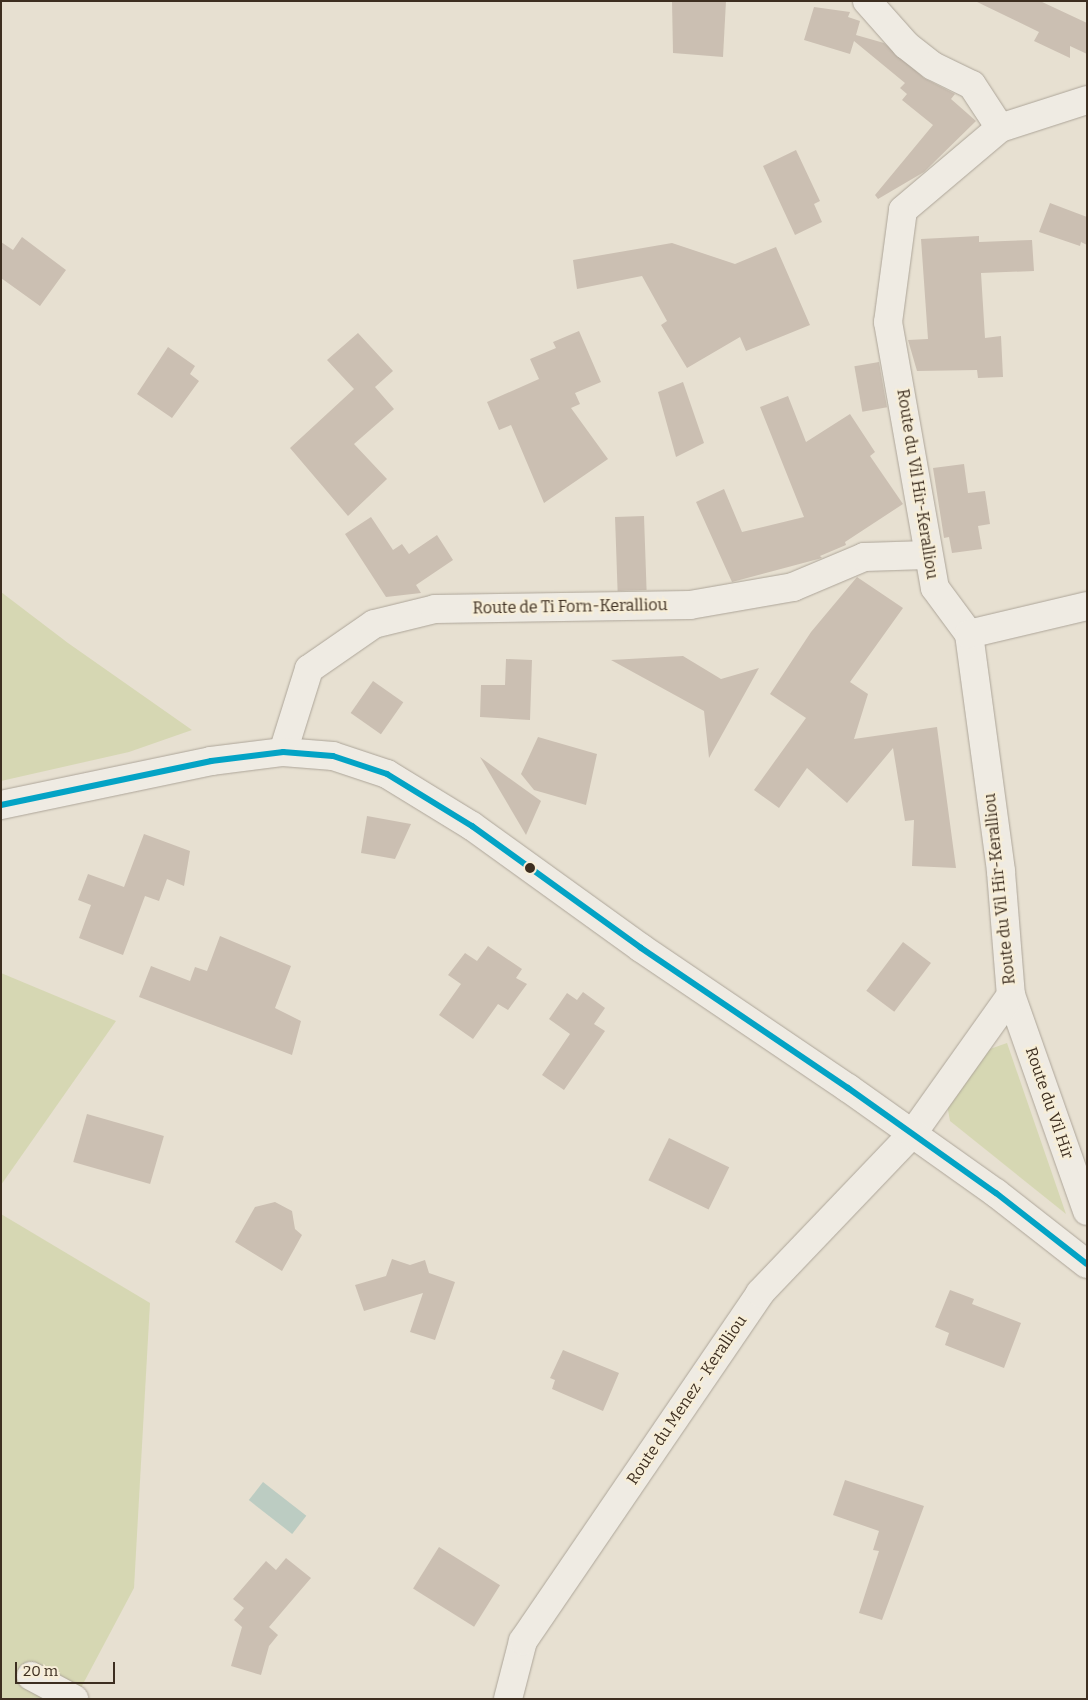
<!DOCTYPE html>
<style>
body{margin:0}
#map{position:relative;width:1088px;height:1700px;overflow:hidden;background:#e7e0d1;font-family:Bitter,serif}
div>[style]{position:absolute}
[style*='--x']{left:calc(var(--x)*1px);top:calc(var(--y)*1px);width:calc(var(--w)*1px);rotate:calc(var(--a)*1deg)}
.green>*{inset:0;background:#d6d7b3}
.water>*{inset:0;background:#bcccc2;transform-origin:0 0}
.building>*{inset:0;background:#cbbfb2;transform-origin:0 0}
.roads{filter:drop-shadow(0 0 1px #ada599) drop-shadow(0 0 1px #ada599)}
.minor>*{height:28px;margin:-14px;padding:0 14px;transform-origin:14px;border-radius:14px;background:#efebe3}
.tertiary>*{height:28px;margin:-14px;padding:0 14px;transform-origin:14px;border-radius:14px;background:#efebe3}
.bus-1>*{height:6px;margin:-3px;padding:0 3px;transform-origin:3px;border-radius:3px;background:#03a3c5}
.dots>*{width:14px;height:14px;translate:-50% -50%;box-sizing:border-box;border:2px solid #f7eed8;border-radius:50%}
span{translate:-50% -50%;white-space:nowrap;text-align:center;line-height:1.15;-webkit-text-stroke:4px #f7eed8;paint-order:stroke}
.street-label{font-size:16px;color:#3d2e20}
.frame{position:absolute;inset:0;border:2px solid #3d2e20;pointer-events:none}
.scale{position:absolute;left:15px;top:1662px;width:100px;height:22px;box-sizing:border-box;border:2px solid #3d2e20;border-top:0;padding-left:6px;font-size:15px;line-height:18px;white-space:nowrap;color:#3d2e20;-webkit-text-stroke:4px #f7eed8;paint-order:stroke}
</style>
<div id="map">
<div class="green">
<i style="clip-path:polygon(1px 592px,68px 643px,192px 730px,129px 752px,1px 781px)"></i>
<i style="clip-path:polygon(1px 973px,116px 1021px,1px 1185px)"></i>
<i style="clip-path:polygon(1007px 1043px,1066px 1214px,950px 1121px,946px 1099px,990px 1049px)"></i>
<i style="clip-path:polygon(1px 1214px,150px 1303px,134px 1588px,75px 1699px,1px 1699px)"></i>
</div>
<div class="water">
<i style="left:263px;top:1482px;width:55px;height:23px;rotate:38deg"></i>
</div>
<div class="building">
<i style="clip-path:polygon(672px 1px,726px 1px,723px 57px,673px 53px)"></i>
<i style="clip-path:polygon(975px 1px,1040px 1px,1087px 23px,1087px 54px,1070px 46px,1070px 58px,1034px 41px,1039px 32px)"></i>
<i style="clip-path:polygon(814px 7px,850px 12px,848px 17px,860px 21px,856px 35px,884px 43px,924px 78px,955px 94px,951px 99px,976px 121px,924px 172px,878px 199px,875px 195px,933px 125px,902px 100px,907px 94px,900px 88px,905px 83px,854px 41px,850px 54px,804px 40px)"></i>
<i style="clip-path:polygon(796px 150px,820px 201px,814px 204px,822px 222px,795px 235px,763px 166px)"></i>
<i style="clip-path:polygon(1050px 203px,1087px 217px,1087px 245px,1081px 242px,1080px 246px,1039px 232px)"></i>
<i style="clip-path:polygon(979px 236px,979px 242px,1032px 240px,1034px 271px,981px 273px,985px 338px,1001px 336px,1003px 377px,978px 378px,977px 370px,917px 371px,908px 340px,928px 339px,921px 239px)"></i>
<i style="clip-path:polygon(22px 237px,66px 270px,40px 306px,1px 278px,1px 242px,13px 250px)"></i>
<i style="clip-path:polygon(672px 243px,735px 264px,776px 247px,810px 325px,746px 351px,740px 337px,687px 368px,661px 325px,667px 321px,642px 276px,577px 289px,573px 260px)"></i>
<i style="clip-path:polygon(579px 331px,601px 382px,575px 393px,580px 404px,571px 408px,608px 459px,544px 503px,511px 425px,499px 430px,487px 402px,539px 379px,530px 359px,556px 348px,553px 342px)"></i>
<i style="clip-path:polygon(358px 333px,393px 371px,375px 387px,394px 409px,354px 444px,387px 479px,348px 516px,290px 448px,354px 389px,327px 360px)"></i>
<i style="clip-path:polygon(168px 347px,195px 366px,190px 374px,199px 381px,172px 418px,137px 394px)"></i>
<i style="left:879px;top:362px;width:46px;height:25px;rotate:80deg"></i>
<i style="clip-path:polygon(683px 382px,704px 443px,676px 457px,658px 392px)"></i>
<i style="clip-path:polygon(788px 396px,806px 442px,850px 414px,875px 452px,870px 456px,903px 504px,845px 542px,846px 545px,820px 556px,822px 558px,732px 582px,696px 502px,724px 489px,742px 532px,804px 517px,760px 407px)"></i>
<i style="clip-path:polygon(964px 464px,968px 493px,985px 491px,990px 524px,978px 526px,982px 549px,952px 553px,949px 537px,944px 538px,933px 468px)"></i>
<i style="left:644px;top:516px;width:74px;height:29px;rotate:88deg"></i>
<i style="clip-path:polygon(371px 517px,393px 550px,402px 544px,409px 554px,437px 535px,453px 560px,416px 585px,421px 593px,386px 597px,345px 534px)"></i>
<i style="clip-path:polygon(857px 577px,903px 608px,850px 682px,868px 694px,854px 739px,937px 727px,956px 868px,912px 866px,914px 820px,905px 821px,893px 748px,847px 803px,807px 768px,779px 808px,754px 790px,806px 718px,770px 694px,811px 632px)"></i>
<i style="clip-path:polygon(683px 656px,721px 679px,759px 668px,709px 758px,704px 711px,611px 660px)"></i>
<i style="clip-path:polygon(506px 659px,532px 660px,530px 720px,480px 717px,481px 685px,505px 685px)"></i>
<i style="left:373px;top:681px;width:37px;height:39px;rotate:35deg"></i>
<i style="clip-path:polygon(538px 737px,597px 754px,586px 805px,534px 790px,521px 774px)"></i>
<i style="clip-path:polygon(480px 757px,541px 801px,526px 835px)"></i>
<i style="clip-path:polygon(367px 816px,411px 824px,395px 859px,361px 853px)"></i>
<i style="clip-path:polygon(144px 834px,190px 851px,184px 886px,167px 879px,159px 901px,145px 896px,123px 955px,79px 938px,91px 905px,78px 900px,88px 874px,124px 887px)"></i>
<i style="clip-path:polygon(220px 936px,291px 966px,275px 1008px,301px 1021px,292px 1055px,139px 997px,151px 966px,190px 981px,195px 967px,207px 971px)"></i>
<i style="left:903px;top:942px;width:35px;height:61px;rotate:37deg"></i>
<i style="clip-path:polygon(488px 946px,522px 969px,516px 978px,527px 984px,508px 1010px,498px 1004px,473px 1039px,439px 1015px,461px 984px,448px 975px,465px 953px,477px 961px)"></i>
<i style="clip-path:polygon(583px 992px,605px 1008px,594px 1024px,605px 1031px,564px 1090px,542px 1075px,570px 1034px,549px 1019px,567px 993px,577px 1000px)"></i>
<i style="left:87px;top:1114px;width:80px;height:50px;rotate:16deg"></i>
<i style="left:669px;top:1138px;width:67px;height:47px;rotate:26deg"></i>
<i style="clip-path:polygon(275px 1202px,292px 1211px,295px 1229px,302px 1235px,282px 1271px,235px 1242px,255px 1207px)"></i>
<i style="clip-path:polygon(392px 1259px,410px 1265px,425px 1260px,429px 1273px,455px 1282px,435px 1340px,410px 1332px,423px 1293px,364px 1311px,355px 1285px,386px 1276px)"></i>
<i style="clip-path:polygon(950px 1290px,974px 1299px,972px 1304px,1021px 1323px,1004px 1368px,945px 1345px,949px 1333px,935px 1327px)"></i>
<i style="clip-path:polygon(563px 1350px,619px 1373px,603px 1411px,552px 1389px,555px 1380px,550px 1378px)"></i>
<i style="clip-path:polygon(845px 1480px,924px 1506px,882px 1620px,859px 1613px,879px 1551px,873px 1550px,879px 1531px,833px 1515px)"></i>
<i style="left:439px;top:1547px;width:72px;height:49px;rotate:32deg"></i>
<i style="clip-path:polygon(286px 1558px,311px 1578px,269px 1627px,278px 1635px,269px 1646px,261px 1675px,231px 1666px,242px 1627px,234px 1620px,244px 1608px,233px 1599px,266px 1561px,276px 1570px)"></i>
</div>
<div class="roads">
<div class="minor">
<i style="--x:867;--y:1;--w:59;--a:48.4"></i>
<i style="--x:906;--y:45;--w:34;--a:38"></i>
<i style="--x:933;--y:66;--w:43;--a:26"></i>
<i style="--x:972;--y:85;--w:51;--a:56.9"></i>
<i style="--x:1087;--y:100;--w:91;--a:162.2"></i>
<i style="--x:1000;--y:128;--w:127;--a:139.8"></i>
<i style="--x:903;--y:210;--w:113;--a:97.6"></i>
<i style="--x:888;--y:322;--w:270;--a:80"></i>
<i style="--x:935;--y:588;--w:57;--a:53.5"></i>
<i style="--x:969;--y:634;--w:240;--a:82.3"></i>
<i style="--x:1001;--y:872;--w:123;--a:85.4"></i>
<i style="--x:1011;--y:995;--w:229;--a:70.6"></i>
<i style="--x:969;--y:634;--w:121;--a:-13.3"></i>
<i style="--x:283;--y:752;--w:87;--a:-72.6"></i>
<i style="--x:309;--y:669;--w:79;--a:-34.7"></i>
<i style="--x:374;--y:624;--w:63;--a:-13.8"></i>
<i style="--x:435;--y:609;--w:255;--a:-0.9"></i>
<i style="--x:690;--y:605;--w:105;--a:-9.9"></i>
<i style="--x:793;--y:587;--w:77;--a:-22.9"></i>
<i style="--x:864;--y:557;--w:63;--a:-1.8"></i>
<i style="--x:31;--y:1676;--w:49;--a:28.1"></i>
<i style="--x:508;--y:1699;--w:60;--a:-75.5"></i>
<i style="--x:523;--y:1641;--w:421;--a:-55.7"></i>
<i style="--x:760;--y:1293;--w:221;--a:-46.3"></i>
<i style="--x:913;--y:1133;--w:169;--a:-54.6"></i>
</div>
<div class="tertiary">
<i style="--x:1;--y:805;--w:215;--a:-11.8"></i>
<i style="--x:211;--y:761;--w:73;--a:-7.1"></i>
<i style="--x:283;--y:752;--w:50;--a:4.6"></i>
<i style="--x:333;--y:756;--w:57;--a:18.4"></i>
<i style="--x:387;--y:774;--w:100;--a:31.5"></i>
<i style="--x:472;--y:826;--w:208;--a:35.8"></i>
<i style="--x:641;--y:948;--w:250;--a:34.1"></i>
<i style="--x:848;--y:1088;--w:181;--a:35.4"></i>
<i style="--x:996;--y:1193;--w:115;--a:38"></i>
</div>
</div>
<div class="bus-1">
<i style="--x:1;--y:805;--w:215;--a:-11.8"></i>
<i style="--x:211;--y:761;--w:73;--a:-7.1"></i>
<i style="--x:283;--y:752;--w:50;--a:4.6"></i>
<i style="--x:333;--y:756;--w:57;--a:18.4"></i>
<i style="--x:387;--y:774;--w:100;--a:31.5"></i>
<i style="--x:472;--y:826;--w:208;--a:35.8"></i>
<i style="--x:641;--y:948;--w:250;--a:34.1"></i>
<i style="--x:848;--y:1088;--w:181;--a:35.4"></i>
<i style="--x:996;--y:1193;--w:115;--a:38"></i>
</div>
<div class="dots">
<i style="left:530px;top:868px;background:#3d2e20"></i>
</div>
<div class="street-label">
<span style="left:917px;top:484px;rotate:81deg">Route du Vil Hir-Keralliou</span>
<span style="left:570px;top:607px;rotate:-1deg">Route de Ti Forn-Keralliou</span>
<span style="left:1000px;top:889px;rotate:-96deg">Route du Vil Hir-Keralliou</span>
<span style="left:1049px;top:1103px;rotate:71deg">Route du Vil Hir</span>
<span style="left:687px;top:1400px;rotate:-56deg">Route du Menez - Keralliou</span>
</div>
<div class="frame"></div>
<div class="scale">20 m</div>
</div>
